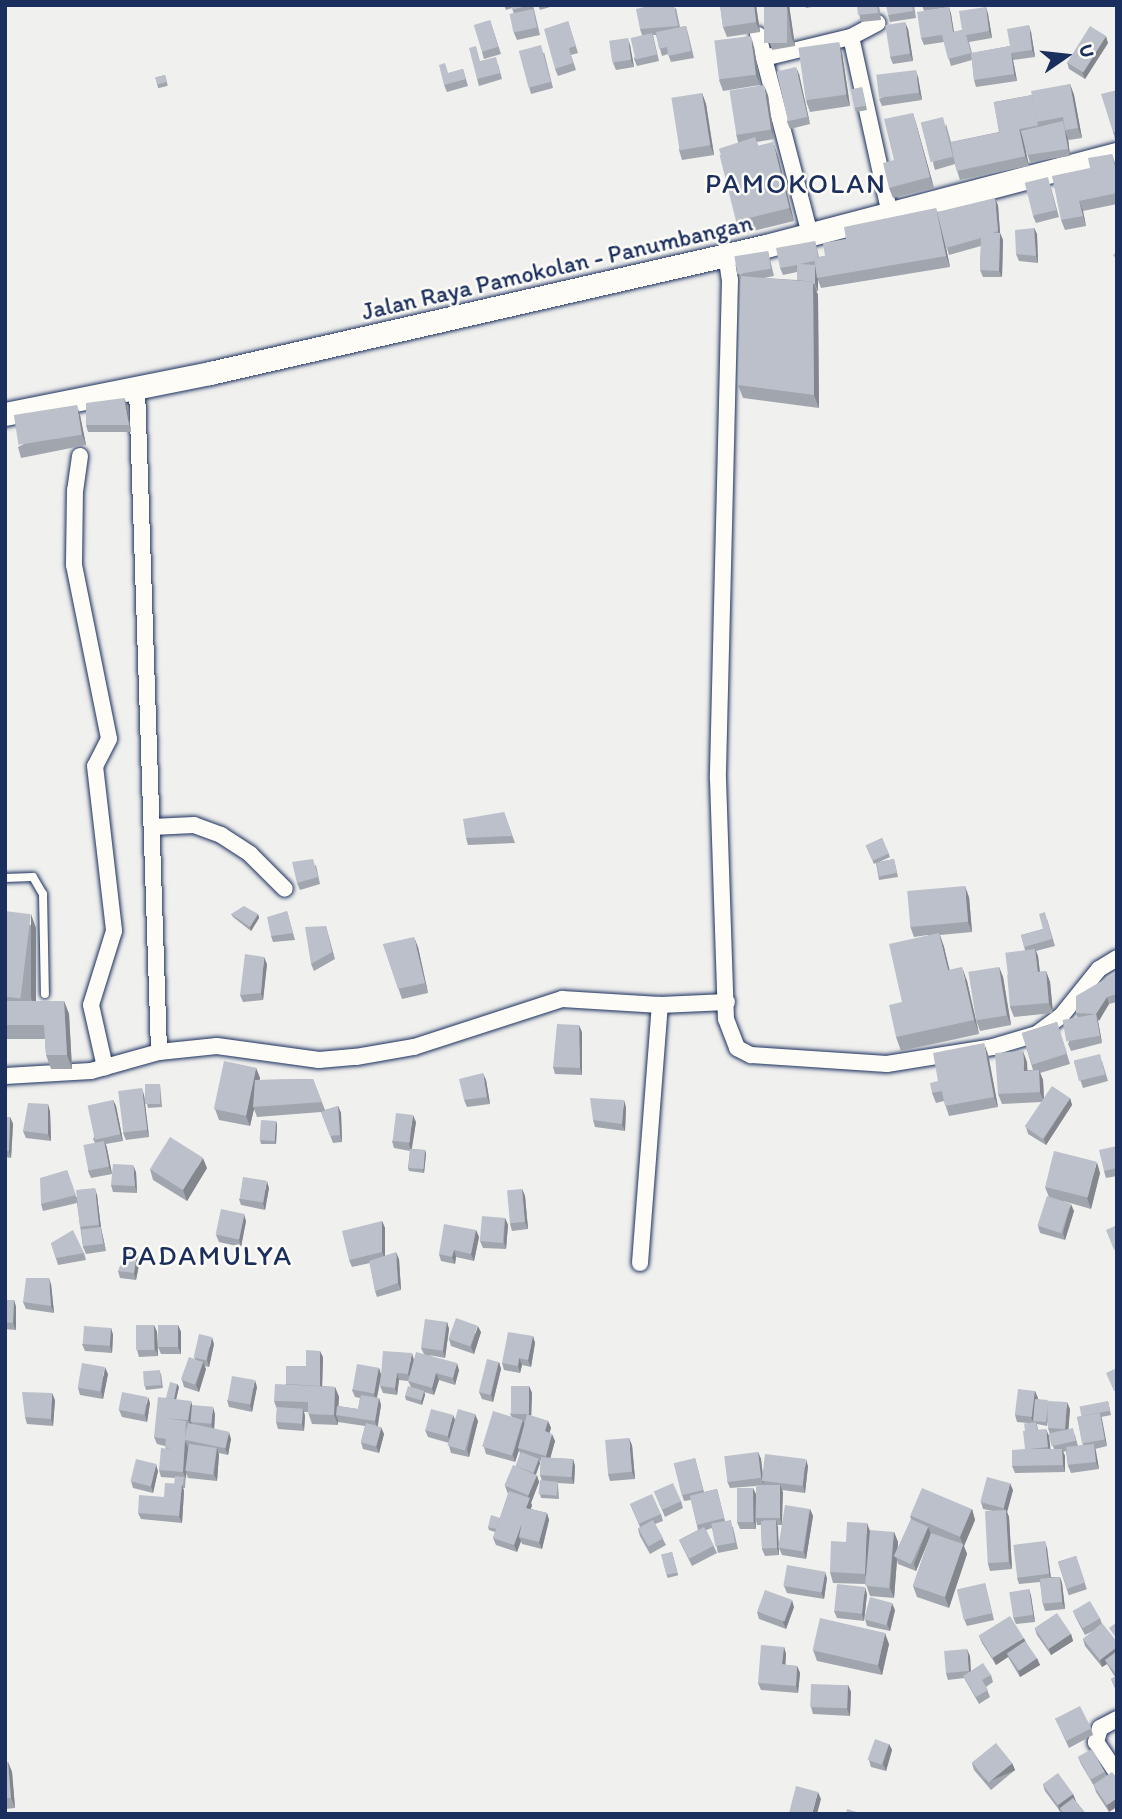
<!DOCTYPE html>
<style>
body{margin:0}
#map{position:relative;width:1122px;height:1819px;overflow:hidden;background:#f0f0ee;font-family:Itim,sans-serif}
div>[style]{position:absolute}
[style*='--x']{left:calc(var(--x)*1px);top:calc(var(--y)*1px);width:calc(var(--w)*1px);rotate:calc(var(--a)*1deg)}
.roads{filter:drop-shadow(0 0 2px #1b2f5e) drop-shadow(0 0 2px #1b2f5e)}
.service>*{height:8px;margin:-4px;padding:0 4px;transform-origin:4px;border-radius:4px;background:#fdfcf7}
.minor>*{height:16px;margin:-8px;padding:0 8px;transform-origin:8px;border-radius:8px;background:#fdfcf7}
.secondary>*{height:23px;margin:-11.5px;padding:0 11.5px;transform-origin:11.5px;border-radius:11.5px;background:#fdfcf7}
.wall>*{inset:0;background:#a1a5ae;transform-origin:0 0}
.shaded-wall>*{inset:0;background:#83868d;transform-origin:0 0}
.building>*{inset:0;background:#bbc0ca;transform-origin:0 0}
span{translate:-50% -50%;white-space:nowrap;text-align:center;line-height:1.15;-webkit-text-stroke:5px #fdfcf7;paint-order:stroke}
.street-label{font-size:24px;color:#1b2f5e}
.quarter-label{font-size:28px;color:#1b2f5e;letter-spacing:2px}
.frame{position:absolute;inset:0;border:7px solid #1b2f5e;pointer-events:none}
.north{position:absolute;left:1031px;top:21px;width:70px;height:70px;-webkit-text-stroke:5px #fdfcf7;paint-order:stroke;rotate:76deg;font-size:19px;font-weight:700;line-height:28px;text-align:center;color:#1b2f5e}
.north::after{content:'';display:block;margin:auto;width:24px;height:32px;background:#1b2f5e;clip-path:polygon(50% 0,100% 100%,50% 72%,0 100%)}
</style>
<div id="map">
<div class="roads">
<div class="service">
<i style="--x:5;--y:878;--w:28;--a:-2"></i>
<i style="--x:33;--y:877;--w:20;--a:60"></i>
<i style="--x:43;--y:894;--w:100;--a:88.9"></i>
</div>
<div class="minor">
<i style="--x:758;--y:35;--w:206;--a:75.4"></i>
<i style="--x:851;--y:37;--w:181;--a:77.6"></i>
<i style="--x:764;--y:58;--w:89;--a:-13.6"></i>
<i style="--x:851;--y:37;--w:30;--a:-28"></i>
<i style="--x:726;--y:255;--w:25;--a:81"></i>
<i style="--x:730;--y:280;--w:499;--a:91.4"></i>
<i style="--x:718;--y:779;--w:240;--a:88.1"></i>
<i style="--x:726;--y:1019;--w:31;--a:69"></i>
<i style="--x:737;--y:1048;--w:16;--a:27"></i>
<i style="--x:751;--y:1055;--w:136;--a:3.8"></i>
<i style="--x:887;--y:1064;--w:107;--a:-9.1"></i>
<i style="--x:993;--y:1047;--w:46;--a:-16.5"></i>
<i style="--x:1037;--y:1034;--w:31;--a:-37"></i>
<i style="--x:1062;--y:1015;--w:59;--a:-51.2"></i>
<i style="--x:1099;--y:969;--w:21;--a:-31"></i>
<i style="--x:137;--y:388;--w:664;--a:88.1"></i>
<i style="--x:80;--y:456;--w:34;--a:98"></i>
<i style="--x:75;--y:490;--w:75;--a:90.8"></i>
<i style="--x:74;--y:565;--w:177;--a:78.6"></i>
<i style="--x:109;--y:739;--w:30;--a:117"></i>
<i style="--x:95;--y:766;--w:166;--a:83.4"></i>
<i style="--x:114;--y:931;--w:77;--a:107.3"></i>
<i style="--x:91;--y:1005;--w:64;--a:77.3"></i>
<i style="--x:152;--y:827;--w:42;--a:-2.7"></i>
<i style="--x:194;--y:825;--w:29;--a:20"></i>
<i style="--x:221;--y:835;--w:35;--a:33"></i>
<i style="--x:250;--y:854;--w:49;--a:45"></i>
<i style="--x:5;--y:1076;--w:86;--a:-3.3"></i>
<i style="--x:91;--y:1071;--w:71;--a:-15.6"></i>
<i style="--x:159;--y:1052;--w:58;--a:-5.9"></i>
<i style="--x:217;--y:1046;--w:103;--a:7.8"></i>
<i style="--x:319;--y:1060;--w:37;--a:-5"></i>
<i style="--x:356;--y:1057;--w:59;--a:-9.8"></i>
<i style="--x:414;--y:1047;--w:156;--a:-18"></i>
<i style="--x:562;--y:999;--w:98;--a:3.5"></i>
<i style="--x:660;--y:1005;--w:67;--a:-2.6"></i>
<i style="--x:640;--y:1263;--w:259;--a:-85.6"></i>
<i style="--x:1117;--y:1719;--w:19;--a:152"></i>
<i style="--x:1100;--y:1728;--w:15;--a:106"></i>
<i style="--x:1096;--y:1742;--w:37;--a:56"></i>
</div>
<div class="secondary">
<i style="--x:5;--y:414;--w:209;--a:-11.3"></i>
<i style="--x:210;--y:373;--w:570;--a:-12.87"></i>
<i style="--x:766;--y:246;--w:363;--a:-14.7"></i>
</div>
</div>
<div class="wall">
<i style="clip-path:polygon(504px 5px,533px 5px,540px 35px,517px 40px,514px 33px,514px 14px,512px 8px,506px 10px)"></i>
<i style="clip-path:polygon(538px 5px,550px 5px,550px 7px,540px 10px)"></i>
<i style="clip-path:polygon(720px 5px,756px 5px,760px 32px,727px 37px,723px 27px)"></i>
<i style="clip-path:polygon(764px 5px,789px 5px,795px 46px,772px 50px,770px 43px)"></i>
<i style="clip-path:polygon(805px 5px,822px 5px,806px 8px)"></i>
<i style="clip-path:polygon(857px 5px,879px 5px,881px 20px,861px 22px)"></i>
<i style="clip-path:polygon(914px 5px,916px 18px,890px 22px,888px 15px)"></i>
<i style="clip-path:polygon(922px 5px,950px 5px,950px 7px,924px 11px)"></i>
<i style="clip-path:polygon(949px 7px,951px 14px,954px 32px,962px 30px,986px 7px,988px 14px,992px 38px,969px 42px,972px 53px,1010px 46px,1031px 32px,1035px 57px,1013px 60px,1017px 81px,976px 87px,974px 80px,972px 60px,951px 66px,944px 42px,924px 45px,921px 38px)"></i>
<i style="clip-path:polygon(676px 8px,680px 27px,686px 26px,688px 33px,694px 58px,671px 62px,668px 54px,662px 56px,656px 35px,653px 35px,659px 61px,637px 66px,634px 59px,642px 35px,640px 29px)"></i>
<i style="clip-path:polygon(490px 20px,501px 54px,484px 59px,482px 52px)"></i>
<i style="clip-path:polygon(568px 21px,578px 53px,571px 55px,576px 70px,558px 76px,555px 69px)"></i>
<i style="clip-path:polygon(908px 29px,913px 61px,893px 64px,890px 57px)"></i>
<i style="clip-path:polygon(1108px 43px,1085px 79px,1069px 69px,1067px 62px)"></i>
<i style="clip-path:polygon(630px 45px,634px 67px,616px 70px,613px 63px)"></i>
<i style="clip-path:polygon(754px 47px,760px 85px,723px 91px,719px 80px)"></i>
<i style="clip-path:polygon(544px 52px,553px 88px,531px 94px,529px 87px)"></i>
<i style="clip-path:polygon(842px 53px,850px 106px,810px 112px,806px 101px)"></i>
<i style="clip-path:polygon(480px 61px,498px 64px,502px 79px,479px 86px,477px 79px)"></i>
<i style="clip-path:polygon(463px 69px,468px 86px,447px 92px,444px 85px,449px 73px)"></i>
<i style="clip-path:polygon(799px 74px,810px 124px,790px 129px,787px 122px)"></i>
<i style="left:165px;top:75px;width:11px;height:10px;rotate:75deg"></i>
<i style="clip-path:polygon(918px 77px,922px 100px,882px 106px,879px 99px)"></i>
<i style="clip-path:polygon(1070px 84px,1074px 95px,1082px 138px,1069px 140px,1068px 138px,1070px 156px,1030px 162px,1025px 148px,1029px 166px,960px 180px,955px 164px,935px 170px,933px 163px,946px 124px,951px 142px,999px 132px,994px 102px,1032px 95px)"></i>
<i style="clip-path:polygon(862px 87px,867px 110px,856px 112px,855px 108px)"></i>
<i style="clip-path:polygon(1117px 90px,1117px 139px,1115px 139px,1113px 132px)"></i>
<i style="clip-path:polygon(702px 93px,706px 104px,714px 155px,682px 160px,679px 150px)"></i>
<i style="clip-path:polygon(768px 95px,774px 139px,757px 142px,758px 146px,778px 156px,794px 221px,741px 234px,736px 221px,738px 142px,736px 134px)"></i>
<i style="clip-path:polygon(913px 113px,934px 188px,893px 198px,889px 188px)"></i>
<i style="clip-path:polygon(1112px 154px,1117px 168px,1117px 204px,1083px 211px,1086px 226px,1065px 230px,1061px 220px,1090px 168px)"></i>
<i style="clip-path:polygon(1050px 184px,1059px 217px,1036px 223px,1033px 216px)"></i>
<i style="clip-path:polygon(998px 205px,1000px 233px,1003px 240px,1002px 277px,983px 277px,980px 270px,981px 246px,949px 255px,943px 234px,950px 267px,821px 288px,818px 280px,818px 291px,816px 291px,818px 295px,819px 408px,743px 398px,738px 385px,741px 282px,739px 276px,768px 251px,774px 276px,764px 278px,797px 280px,797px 272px,783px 275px,780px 268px,815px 241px,819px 257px,825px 256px,846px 239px,937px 212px)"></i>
<i style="clip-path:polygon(1034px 228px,1037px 234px,1038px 263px,1019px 261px,1016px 254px)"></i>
<i style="clip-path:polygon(124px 398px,127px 405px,131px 432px,88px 432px,86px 425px)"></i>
<i style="clip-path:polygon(80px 415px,86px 445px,21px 458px,18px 447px)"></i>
<i style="clip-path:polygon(504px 812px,515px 843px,468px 845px,466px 838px)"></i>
<i style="clip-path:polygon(882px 838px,890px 857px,879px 862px,894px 859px,898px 877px,879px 880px,876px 863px,874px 864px,866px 846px)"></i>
<i style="clip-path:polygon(316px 865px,320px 884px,300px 890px,297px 883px)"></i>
<i style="clip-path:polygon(969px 897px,972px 932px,940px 935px,944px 947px,949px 970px,967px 981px,979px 1034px,901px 1051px,896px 1037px,902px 1002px,928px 935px,914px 937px,910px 926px)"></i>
<i style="clip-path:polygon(5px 911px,36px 928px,36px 1001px,64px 1001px,69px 1014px,72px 1069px,51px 1069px,46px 1055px,45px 1039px,5px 1039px)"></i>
<i style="clip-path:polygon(287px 911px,295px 940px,273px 942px,271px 936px)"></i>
<i style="clip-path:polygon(231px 914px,258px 914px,259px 918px,251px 931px,233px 917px)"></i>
<i style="clip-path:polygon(1047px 919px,1055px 946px,1036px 951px,1038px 956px,1040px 972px,1046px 971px,1050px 982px,1053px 1013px,1014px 1017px,1010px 1007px,1025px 950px,1021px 935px,1043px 929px)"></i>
<i style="clip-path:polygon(326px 926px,335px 959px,314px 971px,311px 964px)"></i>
<i style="clip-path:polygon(383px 944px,418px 947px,428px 993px,402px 999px)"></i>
<i style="clip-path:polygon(267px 964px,263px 1000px,243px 1002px,240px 995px)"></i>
<i style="clip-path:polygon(999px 967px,1003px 977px,1011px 1025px,980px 1031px,976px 1020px)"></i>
<i style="clip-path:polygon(1117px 972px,1117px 1002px,1109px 1004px,1098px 1021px,1102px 1043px,1071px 1051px,1068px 1044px,1078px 1019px,1076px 1013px)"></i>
<i style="clip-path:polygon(1057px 1022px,1070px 1064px,1040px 1073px,1043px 1080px,1044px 1098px,1070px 1098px,1072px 1105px,1046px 1145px,1028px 1134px,1026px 1127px,1042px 1102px,1002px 1104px,998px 1094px,1027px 1062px,1027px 1070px,1033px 1070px,1022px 1033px)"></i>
<i style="clip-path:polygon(582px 1032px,582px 1075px,555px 1074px,553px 1067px)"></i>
<i style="clip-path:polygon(988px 1054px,998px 1107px,949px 1116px,944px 1101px,936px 1103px,932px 1093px,938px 1081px)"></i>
<i style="clip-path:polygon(1102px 1061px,1108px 1081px,1083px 1088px,1074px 1062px)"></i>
<i style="clip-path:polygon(256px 1068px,260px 1078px,259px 1080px,313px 1079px,325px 1110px,338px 1106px,341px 1113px,342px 1142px,333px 1143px,321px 1112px,257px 1117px,254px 1109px,250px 1126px,219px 1120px,215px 1109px)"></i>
<i style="clip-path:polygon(486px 1080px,490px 1104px,467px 1107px,464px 1100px)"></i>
<i style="clip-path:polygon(160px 1084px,162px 1107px,148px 1108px,147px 1104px)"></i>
<i style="clip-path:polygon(144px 1095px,149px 1137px,126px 1140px,123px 1133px)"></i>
<i style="clip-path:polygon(113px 1100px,116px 1106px,123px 1141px,106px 1144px,112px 1174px,91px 1178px,88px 1171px,95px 1143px,93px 1139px)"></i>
<i style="clip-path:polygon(626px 1107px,625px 1131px,595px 1127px,593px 1120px)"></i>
<i style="clip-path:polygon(50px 1111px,51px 1141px,26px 1138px,23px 1131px)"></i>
<i style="clip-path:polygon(10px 1117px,13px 1124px,11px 1158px,5px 1157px,5px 1118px)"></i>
<i style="clip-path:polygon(276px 1121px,277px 1125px,276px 1144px,261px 1144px,260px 1140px)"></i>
<i style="clip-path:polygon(416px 1122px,412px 1149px,425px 1150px,426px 1154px,424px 1173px,409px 1171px,408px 1168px,410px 1151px,394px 1148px,392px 1141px)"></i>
<i style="clip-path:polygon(1117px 1146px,1117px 1176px,1106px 1178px,1104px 1171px)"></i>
<i style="clip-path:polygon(207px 1168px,187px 1201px,153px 1180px,150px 1169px)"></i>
<i style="clip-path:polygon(67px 1170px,76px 1197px,97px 1195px,101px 1228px,106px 1251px,86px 1254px,83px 1247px,77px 1203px,43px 1211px,41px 1204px)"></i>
<i style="clip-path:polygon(136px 1172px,137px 1193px,113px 1192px,111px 1185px)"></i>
<i style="clip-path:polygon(1100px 1173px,1091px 1209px,1063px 1201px,1074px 1211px,1065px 1240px,1040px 1233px,1038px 1226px,1049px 1197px,1045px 1187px)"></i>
<i style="clip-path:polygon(269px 1188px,265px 1210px,241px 1205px,239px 1199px)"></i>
<i style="clip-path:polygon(522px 1189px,525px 1196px,528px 1229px,512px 1231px,510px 1224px)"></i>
<i style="clip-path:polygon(505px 1218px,508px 1225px,506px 1249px,483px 1248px,480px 1241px)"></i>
<i style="clip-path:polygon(246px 1221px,241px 1247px,219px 1242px,216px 1235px)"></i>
<i style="clip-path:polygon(382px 1221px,385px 1228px,385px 1256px,399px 1259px,401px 1290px,377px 1297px,375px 1291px,370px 1263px,352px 1267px,349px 1260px)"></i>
<i style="clip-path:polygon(476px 1230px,479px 1237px,474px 1261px,456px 1257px,455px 1264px,441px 1261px,439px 1254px)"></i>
<i style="clip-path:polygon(51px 1243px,84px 1253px,86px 1260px,58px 1265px)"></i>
<i style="clip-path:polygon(140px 1260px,136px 1280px,120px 1278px,118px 1271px)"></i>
<i style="clip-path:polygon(51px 1284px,54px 1313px,26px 1309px,23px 1302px)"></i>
<i style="clip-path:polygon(5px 1300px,14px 1300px,16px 1307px,16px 1330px,5px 1329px)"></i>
<i style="clip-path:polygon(447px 1322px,449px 1329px,445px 1358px,429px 1355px,459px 1370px,455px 1385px,439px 1380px,434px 1395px,421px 1391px,424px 1391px,425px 1395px,422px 1405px,406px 1400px,405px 1396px,411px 1387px,408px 1381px,399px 1380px,397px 1395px,383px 1393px,380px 1386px,381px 1378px,377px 1398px,379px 1398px,381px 1405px,378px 1426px,384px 1434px,379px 1453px,363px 1449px,361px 1442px,365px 1426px,338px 1422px,338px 1420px,338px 1425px,312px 1424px,308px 1412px,304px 1412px,305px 1416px,304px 1431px,278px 1429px,276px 1422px,277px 1409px,274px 1401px,286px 1384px,306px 1366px,323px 1357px,322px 1386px,335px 1387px,339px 1397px,338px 1406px,358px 1409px,360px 1398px,355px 1397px,352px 1390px,379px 1368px,381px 1374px,414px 1361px,424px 1354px,421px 1348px)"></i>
<i style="clip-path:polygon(154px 1325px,157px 1332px,158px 1356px,139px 1357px,137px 1350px)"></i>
<i style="clip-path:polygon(178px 1325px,181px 1332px,181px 1354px,161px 1354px,158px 1347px)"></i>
<i style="clip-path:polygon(111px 1328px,113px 1335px,112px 1353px,85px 1351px,82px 1344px)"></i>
<i style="clip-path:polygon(481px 1332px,474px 1354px,451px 1346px,449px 1339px)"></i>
<i style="clip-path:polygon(533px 1336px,535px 1343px,531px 1367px,522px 1365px,520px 1373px,504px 1370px,502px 1363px)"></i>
<i style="clip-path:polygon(214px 1344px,209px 1367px,204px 1366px,206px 1369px,199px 1392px,184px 1387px,182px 1380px,195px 1359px,194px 1357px)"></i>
<i style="clip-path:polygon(499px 1362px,501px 1369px,493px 1402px,482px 1399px,479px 1392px)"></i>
<i style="clip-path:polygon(161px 1373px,163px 1388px,146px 1390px,145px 1386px)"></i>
<i style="clip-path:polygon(108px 1374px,103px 1399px,80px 1395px,78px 1388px)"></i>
<i style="clip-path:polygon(177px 1384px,179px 1387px,176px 1400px,215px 1414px,214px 1429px,231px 1439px,228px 1455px,219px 1453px,217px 1481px,188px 1478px,186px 1472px,185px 1488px,183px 1488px,184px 1491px,182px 1523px,141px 1519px,138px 1513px,164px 1497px,175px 1484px,175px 1478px,161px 1477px,159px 1470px,166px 1448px,165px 1446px,157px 1444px,154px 1437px,166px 1398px)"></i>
<i style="clip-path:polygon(529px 1386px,532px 1393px,531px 1416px,548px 1421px,551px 1428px,549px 1433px,555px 1441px,550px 1458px,573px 1459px,575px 1466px,574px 1484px,558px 1483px,559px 1499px,541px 1498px,540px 1494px,542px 1481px,540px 1475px,541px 1461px,539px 1460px,540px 1463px,536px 1475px,539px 1482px,531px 1503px,532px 1505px,531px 1509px,547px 1513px,549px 1520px,542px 1549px,522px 1544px,521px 1541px,517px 1552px,496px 1545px,493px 1538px,495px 1532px,489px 1530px,488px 1527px,500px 1518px,508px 1494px,505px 1486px,516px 1466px,520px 1454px,519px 1450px,515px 1462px,486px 1454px,484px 1447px,512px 1417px,510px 1414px)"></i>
<i style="clip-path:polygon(257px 1387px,252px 1412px,229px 1407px,227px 1400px)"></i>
<i style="clip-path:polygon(evenodd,1035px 1391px,1037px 1399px,1070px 1409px,1068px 1429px,1075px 1435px,1078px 1446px,1083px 1445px,1077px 1417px,1082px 1416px,1108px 1401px,1111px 1415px,1101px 1417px,1107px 1446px,1095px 1449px,1099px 1469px,1071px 1473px,1068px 1466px,1066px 1451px,1063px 1452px,1065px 1456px,1065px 1472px,1015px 1473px,1012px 1466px,1025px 1449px,1025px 1431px,1028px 1423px,1017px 1422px,1015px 1415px,1035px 1391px,1048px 1421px,1048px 1428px,1050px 1434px,1049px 1434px,1054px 1449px,1050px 1449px,1049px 1436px,1038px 1430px,1037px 1424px,1047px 1426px,1048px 1421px)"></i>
<i style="clip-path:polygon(55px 1400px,53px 1426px,27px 1424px,25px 1417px)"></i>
<i style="clip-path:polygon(150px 1403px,147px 1422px,122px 1417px,119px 1410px)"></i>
<i style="clip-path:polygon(455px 1421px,478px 1421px,469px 1457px,451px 1453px,449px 1446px,449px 1443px,428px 1437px,425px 1430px)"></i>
<i style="clip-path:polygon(632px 1445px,635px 1479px,610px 1481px,608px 1474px)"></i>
<i style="clip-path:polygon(758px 1452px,761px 1459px,763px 1478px,808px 1466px,805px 1493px,782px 1490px,782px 1525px,777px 1525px,779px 1548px,810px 1509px,813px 1516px,806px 1559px,782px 1555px,779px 1548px,779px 1555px,765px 1556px,762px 1549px,761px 1525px,757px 1525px,756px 1520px,756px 1529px,740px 1529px,737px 1522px,753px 1488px,756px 1494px,756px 1486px,730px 1488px,727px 1481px)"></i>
<i style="clip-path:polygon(695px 1458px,704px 1492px,717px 1489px,725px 1521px,733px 1527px,738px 1549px,718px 1553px,712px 1528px,706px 1530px,717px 1553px,692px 1566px,679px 1540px,698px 1530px,691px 1500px,684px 1501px,682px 1495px)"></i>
<i style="clip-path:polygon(158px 1471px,153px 1493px,133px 1488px,131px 1481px)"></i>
<i style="clip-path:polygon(1013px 1490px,1007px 1512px,1009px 1517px,1012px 1569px,990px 1571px,988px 1564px,993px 1511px,983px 1509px,981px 1502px)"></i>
<i style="clip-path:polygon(654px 1491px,681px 1501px,683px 1508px,665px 1517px)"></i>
<i style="clip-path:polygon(630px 1504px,661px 1514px,663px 1521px,655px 1524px,666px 1545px,650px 1554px,640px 1536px,638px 1529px,640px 1527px)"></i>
<i style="clip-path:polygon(972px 1509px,975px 1520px,964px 1546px,967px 1554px,949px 1608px,917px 1597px,913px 1586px,931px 1534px,916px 1571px,898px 1564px,897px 1560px,894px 1598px,870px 1596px,866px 1584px,833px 1583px,830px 1572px,846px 1542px,870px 1532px,894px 1532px,898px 1542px,897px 1553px,911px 1519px,910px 1516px)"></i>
<i style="clip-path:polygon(1047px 1548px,1051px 1577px,1060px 1577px,1062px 1583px,1065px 1609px,1045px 1611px,1043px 1604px,1040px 1582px,1019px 1584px,1017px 1578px)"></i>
<i style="left:672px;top:1552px;width:24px;height:11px;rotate:75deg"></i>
<i style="left:1076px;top:1556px;width:35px;height:19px;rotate:72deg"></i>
<i style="clip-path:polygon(827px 1578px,824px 1599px,787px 1593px,784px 1586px)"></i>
<i style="clip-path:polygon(985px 1583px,994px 1620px,967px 1626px,964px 1619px)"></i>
<i style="clip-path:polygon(1029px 1589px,1031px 1596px,1035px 1622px,1016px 1624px,1013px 1617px)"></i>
<i style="clip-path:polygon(867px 1594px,864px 1621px,837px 1618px,834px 1611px)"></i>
<i style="clip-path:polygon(794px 1607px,786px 1629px,759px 1619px,757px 1612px)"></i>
<i style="clip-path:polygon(895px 1610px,890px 1631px,867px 1626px,865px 1619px)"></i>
<i style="clip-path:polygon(1073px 1611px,1100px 1618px,1102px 1624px,1117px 1642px,1117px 1693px,1111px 1679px,1115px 1677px,1107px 1664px,1102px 1667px,1085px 1646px,1083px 1639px,1095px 1630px,1085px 1635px,1076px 1618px)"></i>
<i style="clip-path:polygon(1035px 1629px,1071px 1634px,1073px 1641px,1051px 1655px,1037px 1635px)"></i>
<i style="clip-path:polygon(979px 1636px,1025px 1641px,1040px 1665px,1020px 1677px,1008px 1657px,996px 1665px,982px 1643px)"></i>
<i style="clip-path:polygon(889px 1644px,882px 1675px,817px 1661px,813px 1650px)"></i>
<i style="clip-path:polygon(784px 1647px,786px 1654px,785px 1665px,797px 1666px,800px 1673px,798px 1693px,761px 1690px,758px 1683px)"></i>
<i style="clip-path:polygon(970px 1656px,971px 1671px,991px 1675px,993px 1682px,986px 1687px,990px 1697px,979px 1704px,964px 1678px,948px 1680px,946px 1673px)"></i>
<i style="clip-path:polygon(848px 1685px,851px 1692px,850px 1716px,813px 1714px,811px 1707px)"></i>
<i style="clip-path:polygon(1055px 1718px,1091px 1728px,1093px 1735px,1069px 1748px)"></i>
<i style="clip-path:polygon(889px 1744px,892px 1750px,886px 1771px,871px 1767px,869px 1760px)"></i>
<i style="clip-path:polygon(1078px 1757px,1105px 1772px,1109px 1812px,1096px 1792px,1094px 1786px,1081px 1764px)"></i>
<i style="clip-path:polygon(5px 1762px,8px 1762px,12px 1772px,15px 1808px,5px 1809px)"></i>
<i style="clip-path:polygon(972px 1763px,1012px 1763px,1015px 1770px,991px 1790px,974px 1770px)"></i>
<i style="clip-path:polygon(1043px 1785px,1073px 1794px,1075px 1800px,1086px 1814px,1062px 1814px,1045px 1791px)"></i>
</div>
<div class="shaded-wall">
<i style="clip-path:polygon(754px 5px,756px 5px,760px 32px,756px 22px)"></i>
<i style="clip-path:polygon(787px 5px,789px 5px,795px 46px,792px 39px)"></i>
<i style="clip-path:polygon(949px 7px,951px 14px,955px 39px,953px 32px)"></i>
<i style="clip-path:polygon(986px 7px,988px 14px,992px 38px,989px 31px)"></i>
<i style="clip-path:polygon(905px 22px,908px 29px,913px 61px,910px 54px)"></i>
<i style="clip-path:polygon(1029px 25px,1031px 32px,1035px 57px,1032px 50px)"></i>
<i style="clip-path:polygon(751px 36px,754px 47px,760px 85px,756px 75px)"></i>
<i style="clip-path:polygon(1106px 36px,1108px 43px,1085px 79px,1082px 72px)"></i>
<i style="clip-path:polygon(628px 38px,630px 45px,634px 67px,631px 60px)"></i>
<i style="clip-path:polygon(839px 42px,842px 53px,850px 106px,846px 95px)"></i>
<i style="clip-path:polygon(1011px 53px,1013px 60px,1017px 81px,1014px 74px)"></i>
<i style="clip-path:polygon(796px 67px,799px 74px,810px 124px,808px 117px)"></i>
<i style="clip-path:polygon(916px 70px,918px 77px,922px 100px,919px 93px)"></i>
<i style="clip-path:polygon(1070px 84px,1074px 95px,1082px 138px,1078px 128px)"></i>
<i style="clip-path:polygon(764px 85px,768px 95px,774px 139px,771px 129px)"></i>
<i style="clip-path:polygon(702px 93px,706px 104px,714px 155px,710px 145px)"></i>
<i style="clip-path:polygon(913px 113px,916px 123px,934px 188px,930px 177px)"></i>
<i style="clip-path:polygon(1019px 128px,1023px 138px,1029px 166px,1025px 156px)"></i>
<i style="clip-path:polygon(1065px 131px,1068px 138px,1070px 156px,1068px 149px)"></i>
<i style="clip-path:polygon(773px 142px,778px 156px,794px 221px,789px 208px)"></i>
<i style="clip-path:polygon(995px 198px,998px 205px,1000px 233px,1003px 240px,1002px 277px,999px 271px,1000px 237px,998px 231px)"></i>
<i style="clip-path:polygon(1079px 201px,1083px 211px,1086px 226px,1083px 216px)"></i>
<i style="clip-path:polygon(936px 208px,940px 218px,950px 267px,946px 256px)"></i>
<i style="clip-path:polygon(1034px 228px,1037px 234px,1038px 263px,1036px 256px)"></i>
<i style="clip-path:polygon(815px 265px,818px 272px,818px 291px,815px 284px)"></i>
<i style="clip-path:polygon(813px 282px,818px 295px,819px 408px,814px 395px)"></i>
<i style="clip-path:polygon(124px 398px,127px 405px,131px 432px,129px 425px)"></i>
<i style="clip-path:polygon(77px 405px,80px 415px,86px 445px,82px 435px)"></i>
<i style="clip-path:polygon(965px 886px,969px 897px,972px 932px,968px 922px)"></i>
<i style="clip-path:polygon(31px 914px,36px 928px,36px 1012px,31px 998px)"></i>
<i style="clip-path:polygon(258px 914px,259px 918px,251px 931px,250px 927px)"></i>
<i style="clip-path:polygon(939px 933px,944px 947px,953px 984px,948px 970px)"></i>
<i style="clip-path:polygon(414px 937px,418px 947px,428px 993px,425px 983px)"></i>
<i style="clip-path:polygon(1035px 949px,1038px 956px,1041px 983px,1038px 976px)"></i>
<i style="clip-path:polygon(264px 957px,267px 964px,263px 1000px,261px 993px)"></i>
<i style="clip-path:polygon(962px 967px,967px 981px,979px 1034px,974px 1020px)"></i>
<i style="clip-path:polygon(999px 967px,1003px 977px,1011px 1025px,1007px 1015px)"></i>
<i style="clip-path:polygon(1046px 971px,1050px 982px,1053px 1013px,1049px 1003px)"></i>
<i style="clip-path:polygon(1107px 997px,1109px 1004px,1099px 1021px,1096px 1014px)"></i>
<i style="clip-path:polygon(64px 1001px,69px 1014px,72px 1069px,67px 1055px)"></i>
<i style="clip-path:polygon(1096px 1014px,1098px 1021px,1102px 1043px,1100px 1036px)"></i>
<i style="clip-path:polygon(579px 1025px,582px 1032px,582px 1075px,580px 1068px)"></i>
<i style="clip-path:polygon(984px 1043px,988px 1054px,998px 1107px,994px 1097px)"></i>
<i style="clip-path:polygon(1023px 1051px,1027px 1062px,1028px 1081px,1024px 1071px)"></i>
<i style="clip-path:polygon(256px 1068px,260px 1078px,254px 1107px,253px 1107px,254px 1109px,250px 1126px,246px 1116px)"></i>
<i style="clip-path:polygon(1039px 1070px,1043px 1080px,1044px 1102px,1040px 1092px)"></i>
<i style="clip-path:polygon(483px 1073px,486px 1080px,490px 1104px,487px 1097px)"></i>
<i style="clip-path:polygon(142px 1088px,144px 1095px,149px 1137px,147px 1130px)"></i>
<i style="clip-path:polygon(1070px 1098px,1072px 1105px,1046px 1145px,1044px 1139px)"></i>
<i style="clip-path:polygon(113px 1100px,116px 1106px,123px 1141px,120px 1134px)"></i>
<i style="clip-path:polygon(624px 1100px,626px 1107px,625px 1131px,622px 1124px)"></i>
<i style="clip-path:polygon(48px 1104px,50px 1111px,51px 1141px,48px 1134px)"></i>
<i style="clip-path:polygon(338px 1106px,341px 1113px,342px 1142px,340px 1135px)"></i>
<i style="clip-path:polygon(413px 1115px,416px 1122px,411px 1151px,409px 1144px)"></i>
<i style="clip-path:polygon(10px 1117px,13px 1124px,11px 1158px,9px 1151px)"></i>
<i style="clip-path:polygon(276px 1121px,277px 1125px,276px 1144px,275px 1141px)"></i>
<i style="clip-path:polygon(104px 1141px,107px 1148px,112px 1174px,109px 1167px)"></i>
<i style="clip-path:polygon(425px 1150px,426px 1154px,424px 1173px,423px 1169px)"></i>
<i style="clip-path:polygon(203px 1158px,207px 1168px,187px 1201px,183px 1190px)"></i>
<i style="clip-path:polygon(1097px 1162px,1100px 1173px,1091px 1209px,1087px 1198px)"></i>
<i style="clip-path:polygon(133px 1165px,136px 1172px,137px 1193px,135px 1186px)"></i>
<i style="clip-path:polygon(267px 1181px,269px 1188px,265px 1210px,263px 1203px)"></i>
<i style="clip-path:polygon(95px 1188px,97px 1195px,101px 1228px,106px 1251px,99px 1225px)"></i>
<i style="clip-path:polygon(522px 1189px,525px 1196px,528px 1229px,525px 1222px)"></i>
<i style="clip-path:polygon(1071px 1204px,1074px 1211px,1065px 1240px,1063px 1233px)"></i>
<i style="clip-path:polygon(244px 1214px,246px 1221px,241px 1247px,239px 1240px)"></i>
<i style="clip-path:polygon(505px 1218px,508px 1225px,506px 1249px,504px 1242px)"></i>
<i style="clip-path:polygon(382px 1221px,385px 1228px,385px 1259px,382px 1252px)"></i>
<i style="clip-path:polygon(476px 1230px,479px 1237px,474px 1261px,471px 1254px)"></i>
<i style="clip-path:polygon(454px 1250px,456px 1257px,455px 1264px,452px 1257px)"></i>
<i style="clip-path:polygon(396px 1252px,399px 1259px,401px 1290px,398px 1283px)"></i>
<i style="clip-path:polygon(137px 1253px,140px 1260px,136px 1280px,134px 1273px)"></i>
<i style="clip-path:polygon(49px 1278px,51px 1284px,54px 1313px,51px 1306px)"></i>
<i style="clip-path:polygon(14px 1300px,16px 1307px,16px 1330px,13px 1323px)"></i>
<i style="clip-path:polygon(447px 1322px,449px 1329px,445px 1358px,443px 1351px)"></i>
<i style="clip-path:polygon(154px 1325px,157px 1332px,158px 1356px,155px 1349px)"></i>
<i style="clip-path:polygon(178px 1325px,181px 1332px,181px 1354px,178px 1347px)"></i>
<i style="clip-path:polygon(478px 1326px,481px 1332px,474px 1354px,471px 1347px)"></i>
<i style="clip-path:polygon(111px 1328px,113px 1335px,112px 1353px,110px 1346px)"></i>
<i style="clip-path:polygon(533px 1336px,535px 1343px,531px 1367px,528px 1360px)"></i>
<i style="clip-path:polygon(212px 1337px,214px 1344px,209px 1367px,207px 1360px)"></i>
<i style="clip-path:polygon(320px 1351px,323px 1357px,322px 1393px,320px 1386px)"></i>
<i style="clip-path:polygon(412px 1353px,414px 1360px,411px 1381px,408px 1374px)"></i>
<i style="clip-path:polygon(519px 1358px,522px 1365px,520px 1373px,518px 1366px)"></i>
<i style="clip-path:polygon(203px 1362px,206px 1369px,199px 1392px,196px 1385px)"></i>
<i style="clip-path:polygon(499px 1362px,501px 1369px,493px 1402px,491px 1395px)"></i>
<i style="clip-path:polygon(457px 1363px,459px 1370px,455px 1385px,453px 1378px)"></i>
<i style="clip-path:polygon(105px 1367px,108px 1374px,103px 1399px,101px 1392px)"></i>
<i style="clip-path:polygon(379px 1368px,381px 1375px,376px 1401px,374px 1394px)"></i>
<i style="clip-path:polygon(397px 1373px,399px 1380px,397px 1395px,395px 1388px)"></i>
<i style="clip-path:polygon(436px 1373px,439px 1380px,434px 1395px,432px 1388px)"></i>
<i style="clip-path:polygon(255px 1380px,257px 1387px,252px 1412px,250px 1405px)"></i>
<i style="clip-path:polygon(177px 1384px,179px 1387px,175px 1404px,174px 1400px)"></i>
<i style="clip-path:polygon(529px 1386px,532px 1393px,531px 1421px,528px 1414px)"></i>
<i style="clip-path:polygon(335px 1387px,339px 1397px,338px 1415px,336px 1415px,338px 1420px,338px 1425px,334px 1415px)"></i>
<i style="clip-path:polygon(424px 1391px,425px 1395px,422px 1405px,421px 1401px)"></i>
<i style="clip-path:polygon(1035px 1391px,1038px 1398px,1034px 1421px,1033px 1421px,1034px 1424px,1031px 1417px)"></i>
<i style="clip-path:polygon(52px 1393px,55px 1400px,53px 1426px,51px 1419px)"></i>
<i style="clip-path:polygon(148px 1397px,150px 1403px,147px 1422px,145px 1415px)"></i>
<i style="clip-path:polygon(379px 1398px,381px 1405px,377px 1428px,375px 1421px)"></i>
<i style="clip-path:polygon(191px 1401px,193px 1408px,191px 1427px,188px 1420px)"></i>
<i style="clip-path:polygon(1067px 1402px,1070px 1409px,1068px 1436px,1065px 1429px)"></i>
<i style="clip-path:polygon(213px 1407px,215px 1414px,214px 1431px,211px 1424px)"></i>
<i style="clip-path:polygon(303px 1409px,305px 1416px,304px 1431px,302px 1424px)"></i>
<i style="clip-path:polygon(1100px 1413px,1102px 1419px,1107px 1446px,1105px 1440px)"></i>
<i style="clip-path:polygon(475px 1414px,478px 1421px,469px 1457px,467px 1450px)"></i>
<i style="clip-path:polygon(453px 1415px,456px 1422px,450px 1443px,448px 1436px)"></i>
<i style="clip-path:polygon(523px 1420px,525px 1427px,518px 1448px,519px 1450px,515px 1462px,513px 1455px)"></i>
<i style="clip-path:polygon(548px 1421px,551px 1428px,548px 1438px,545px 1431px)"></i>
<i style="clip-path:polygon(381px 1427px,384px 1434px,379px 1453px,376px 1446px)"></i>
<i style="clip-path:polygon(1046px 1429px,1049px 1436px,1051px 1454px,1048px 1447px)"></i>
<i style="clip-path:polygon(229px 1432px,231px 1439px,228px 1455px,225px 1448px)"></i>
<i style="clip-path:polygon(552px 1434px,555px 1441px,549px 1463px,546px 1456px)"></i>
<i style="clip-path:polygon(629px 1438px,632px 1445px,635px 1479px,632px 1472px)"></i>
<i style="clip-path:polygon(185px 1441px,188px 1447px,186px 1479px,183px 1472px)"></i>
<i style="clip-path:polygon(1094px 1444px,1096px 1451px,1099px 1469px,1096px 1462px)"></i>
<i style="clip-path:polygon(217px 1448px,219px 1455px,217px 1481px,214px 1474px)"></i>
<i style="clip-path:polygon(1062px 1449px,1065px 1456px,1065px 1472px,1063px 1465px)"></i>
<i style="clip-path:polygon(758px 1452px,761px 1459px,764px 1485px,761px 1478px)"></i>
<i style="clip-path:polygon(539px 1459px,540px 1463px,535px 1476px,534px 1473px)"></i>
<i style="clip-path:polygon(573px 1459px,575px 1466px,574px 1484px,571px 1477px)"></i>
<i style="clip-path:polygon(806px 1459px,808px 1466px,805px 1493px,803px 1486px)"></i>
<i style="clip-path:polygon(156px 1464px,158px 1471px,153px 1493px,151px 1486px)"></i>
<i style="clip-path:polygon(537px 1475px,539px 1482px,531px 1503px,532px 1505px,529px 1515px,526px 1508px,529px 1499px,528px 1496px)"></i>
<i style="clip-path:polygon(1010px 1483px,1013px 1490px,1007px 1512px,1009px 1517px,1012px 1569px,1009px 1562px,1006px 1515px,1004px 1508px)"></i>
<i style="clip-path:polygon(182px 1484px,184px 1491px,182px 1523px,179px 1516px)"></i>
<i style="clip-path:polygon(780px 1485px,783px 1492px,782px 1525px,780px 1518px)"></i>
<i style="clip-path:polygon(753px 1488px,756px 1495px,755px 1518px,756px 1529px,754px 1522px)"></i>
<i style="clip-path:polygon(810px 1509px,813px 1516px,806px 1559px,804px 1552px)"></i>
<i style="clip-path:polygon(972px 1509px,975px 1520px,964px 1546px,967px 1554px,949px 1608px,945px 1597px,963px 1545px,960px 1537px)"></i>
<i style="clip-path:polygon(547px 1513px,549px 1520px,542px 1549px,539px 1542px)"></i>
<i style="clip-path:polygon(776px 1520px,778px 1527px,779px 1555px,777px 1548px)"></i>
<i style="clip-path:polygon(522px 1523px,519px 1537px,521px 1541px,517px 1552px,514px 1545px)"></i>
<i style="clip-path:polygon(867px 1523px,871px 1534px,869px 1584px,865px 1574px)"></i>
<i style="clip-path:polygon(928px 1527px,931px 1534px,916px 1571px,914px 1564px)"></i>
<i style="clip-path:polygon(894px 1532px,898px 1542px,897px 1558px,896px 1557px,897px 1560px,894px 1598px,890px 1588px)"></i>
<i style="clip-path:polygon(1045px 1541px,1047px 1548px,1051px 1581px,1049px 1574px)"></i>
<i style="clip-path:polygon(825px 1572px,827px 1578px,824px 1599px,821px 1592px)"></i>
<i style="clip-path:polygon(1060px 1577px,1062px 1583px,1065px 1609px,1062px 1602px)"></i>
<i style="clip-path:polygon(865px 1587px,867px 1594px,864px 1621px,862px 1614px)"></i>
<i style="clip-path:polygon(1029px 1589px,1031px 1596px,1035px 1622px,1033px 1615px)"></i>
<i style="clip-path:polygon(792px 1600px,794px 1607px,786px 1629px,783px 1622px)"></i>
<i style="clip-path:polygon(892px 1603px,895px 1610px,890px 1631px,887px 1624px)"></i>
<i style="clip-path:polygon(885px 1633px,889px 1644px,882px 1675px,878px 1665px)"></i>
<i style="clip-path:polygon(1071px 1634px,1073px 1641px,1051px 1655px,1049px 1649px)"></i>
<i style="clip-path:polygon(1024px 1638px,1027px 1645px,1007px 1653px,1008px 1657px,996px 1665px,993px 1658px)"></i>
<i style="clip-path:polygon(784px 1647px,786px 1654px,785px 1671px,782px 1664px)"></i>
<i style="clip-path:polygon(1117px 1647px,1117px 1656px,1105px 1660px,1107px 1664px,1102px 1667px,1100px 1660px)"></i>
<i style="clip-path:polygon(967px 1649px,970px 1656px,971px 1678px,969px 1671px)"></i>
<i style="clip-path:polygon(1037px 1658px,1040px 1665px,1020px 1677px,1018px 1670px)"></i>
<i style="clip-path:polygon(797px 1666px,800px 1673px,798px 1693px,796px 1686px)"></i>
<i style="clip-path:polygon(848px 1685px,851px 1692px,850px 1716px,847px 1709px)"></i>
<i style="clip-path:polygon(889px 1744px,892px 1750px,886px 1771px,883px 1764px)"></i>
<i style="clip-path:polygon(8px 1762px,12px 1772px,15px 1808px,11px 1798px)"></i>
<i style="left:1012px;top:1763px;width:8px;height:31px;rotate:67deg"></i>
<i style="clip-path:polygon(818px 1792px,821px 1799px,817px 1814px,812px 1814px)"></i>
<i style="clip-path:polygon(1073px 1794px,1076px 1801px,1060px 1808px,1060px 1812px,1058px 1805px)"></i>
<i style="clip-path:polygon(1117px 1798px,1117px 1807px,1109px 1812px,1107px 1805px)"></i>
</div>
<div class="building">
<i style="clip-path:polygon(511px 5px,530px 5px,512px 10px)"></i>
<i style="clip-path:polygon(653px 5px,674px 5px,678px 26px,640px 29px,636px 9px)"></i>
<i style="clip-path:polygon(720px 5px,754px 5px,756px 22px,723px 27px)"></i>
<i style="left:764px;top:5px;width:23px;height:38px"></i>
<i style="clip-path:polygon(857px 5px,877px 5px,878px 13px,858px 15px)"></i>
<i style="clip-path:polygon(886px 5px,912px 5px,913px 11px,888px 15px)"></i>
<i style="clip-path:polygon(949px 7px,953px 32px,962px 30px,959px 11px,986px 7px,989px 31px,966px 35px,971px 53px,948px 59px,942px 35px,921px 38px,917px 12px)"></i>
<i style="left:533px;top:9px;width:19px;height:24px;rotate:78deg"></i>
<i style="left:490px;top:20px;width:28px;height:17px;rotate:73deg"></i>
<i style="clip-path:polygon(568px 21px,576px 46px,569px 48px,573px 63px,555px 69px,544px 29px)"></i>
<i style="left:905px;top:22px;width:32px;height:20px;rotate:81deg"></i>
<i style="clip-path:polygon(1029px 25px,1032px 50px,1011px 53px,1014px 74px,974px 80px,971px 53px,1010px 46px,1007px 29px)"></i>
<i style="clip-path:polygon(686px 26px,691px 51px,668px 56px,667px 47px,659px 49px,656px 32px)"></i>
<i style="left:1090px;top:26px;width:19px;height:43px;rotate:32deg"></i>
<i style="left:652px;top:33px;width:22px;height:22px;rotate:77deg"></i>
<i style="left:751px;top:36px;width:39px;height:37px;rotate:83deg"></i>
<i style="left:628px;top:38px;width:22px;height:19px;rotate:82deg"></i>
<i style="left:839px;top:42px;width:53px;height:41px;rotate:82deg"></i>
<i style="left:541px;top:45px;width:38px;height:23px;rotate:75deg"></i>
<i style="clip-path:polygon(476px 46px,480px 61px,496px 57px,500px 73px,477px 79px,469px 48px)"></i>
<i style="clip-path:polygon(445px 63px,448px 73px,463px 69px,466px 79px,444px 85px,439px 65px)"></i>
<i style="left:796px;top:67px;width:51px;height:20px;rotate:77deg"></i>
<i style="left:916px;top:70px;width:23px;height:40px;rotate:83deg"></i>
<i style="left:165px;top:75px;width:7px;height:10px;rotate:74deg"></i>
<i style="clip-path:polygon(1070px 84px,1078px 128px,1065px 130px,1063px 117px,1037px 122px,1031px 91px)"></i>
<i style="left:764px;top:85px;width:45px;height:35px;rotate:81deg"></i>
<i style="left:862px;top:87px;width:19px;height:11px;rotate:78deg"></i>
<i style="clip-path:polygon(1117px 90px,1117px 132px,1113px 132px,1101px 94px)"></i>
<i style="left:702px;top:93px;width:53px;height:31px;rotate:81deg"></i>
<i style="left:1032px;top:95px;width:31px;height:39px;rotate:79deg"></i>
<i style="clip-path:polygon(913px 113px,930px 177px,889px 188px,883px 163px,894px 160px,884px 119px)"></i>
<i style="left:943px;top:117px;width:41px;height:23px;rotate:76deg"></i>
<i style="clip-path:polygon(1063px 121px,1068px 149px,1027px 155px,1021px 131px)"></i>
<i style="left:1019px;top:128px;width:29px;height:70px;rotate:78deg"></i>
<i style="left:755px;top:137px;width:9px;height:38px;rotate:72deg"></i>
<i style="left:773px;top:142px;width:68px;height:55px;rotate:76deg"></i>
<i style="clip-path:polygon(1112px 154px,1117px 176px,1117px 193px,1079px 201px,1083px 216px,1061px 220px,1052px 176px,1090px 168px,1088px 158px)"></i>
<i style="left:1048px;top:177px;width:34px;height:24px;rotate:76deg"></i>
<i style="clip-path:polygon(995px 198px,998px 231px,993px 233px,1000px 233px,999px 271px,980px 270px,981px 238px,946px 248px,937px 212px)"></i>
<i style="clip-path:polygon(936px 208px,946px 256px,817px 278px,814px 258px,825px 256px,823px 243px,846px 239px,844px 227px)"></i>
<i style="clip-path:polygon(1034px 228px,1036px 256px,1016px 254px,1015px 230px)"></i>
<i style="clip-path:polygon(815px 241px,818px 257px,814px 258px,814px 261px,800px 264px,815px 265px,815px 284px,813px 284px,813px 282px,797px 280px,797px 265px,780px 268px,776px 248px)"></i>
<i style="left:768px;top:251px;width:18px;height:34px;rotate:81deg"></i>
<i style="clip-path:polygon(1117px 252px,1117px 260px,1113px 255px)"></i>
<i style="clip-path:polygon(741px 276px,813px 282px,814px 395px,738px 385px)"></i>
<i style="clip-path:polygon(124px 398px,129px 425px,86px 425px,86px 403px)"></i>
<i style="left:77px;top:405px;width:30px;height:64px;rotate:81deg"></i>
<i style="clip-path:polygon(504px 812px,512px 836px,466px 838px,463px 819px)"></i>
<i style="left:882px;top:838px;width:17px;height:18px;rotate:66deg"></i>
<i style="clip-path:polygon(313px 859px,318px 877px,297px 883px,292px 862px)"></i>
<i style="left:894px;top:859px;width:14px;height:18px;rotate:78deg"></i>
<i style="left:965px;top:886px;width:36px;height:58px;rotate:85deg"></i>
<i style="clip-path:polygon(244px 906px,258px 914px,250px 927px,231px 914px)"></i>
<i style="left:5px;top:911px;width:26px;height:85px;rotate:7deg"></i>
<i style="clip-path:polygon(287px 911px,293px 933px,271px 936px,267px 917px)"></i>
<i style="clip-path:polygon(1045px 912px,1052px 939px,1024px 947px,1021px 935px,1043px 929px,1039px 914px)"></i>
<i style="clip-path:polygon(326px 926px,332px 952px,311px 964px,305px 927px)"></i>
<i style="clip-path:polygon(939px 933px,948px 970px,962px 967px,974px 1020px,896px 1037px,889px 1005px,902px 1002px,889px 944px)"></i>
<i style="clip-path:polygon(414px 937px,425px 983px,398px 989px,383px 944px)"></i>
<i style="left:1035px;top:949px;width:23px;height:30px;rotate:83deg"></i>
<i style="clip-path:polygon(245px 954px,264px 957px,261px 993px,240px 995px)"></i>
<i style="left:999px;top:967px;width:49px;height:31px;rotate:81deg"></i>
<i style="left:1046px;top:971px;width:32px;height:39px;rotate:85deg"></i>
<i style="clip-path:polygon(1117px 972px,1117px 994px,1107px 997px,1096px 1014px,1076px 1013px,1076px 996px)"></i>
<i style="clip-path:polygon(5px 1001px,64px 1001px,67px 1055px,46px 1055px,44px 1025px,5px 1025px)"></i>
<i style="left:1096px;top:1014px;width:22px;height:34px;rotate:80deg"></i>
<i style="left:1057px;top:1022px;width:33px;height:37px;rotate:72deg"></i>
<i style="clip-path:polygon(557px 1024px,579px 1025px,580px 1068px,553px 1067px)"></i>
<i style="clip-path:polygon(984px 1043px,994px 1097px,945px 1106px,942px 1091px,932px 1093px,930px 1083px,938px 1081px,933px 1053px)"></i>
<i style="clip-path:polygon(1023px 1051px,1024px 1071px,1039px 1070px,1040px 1092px,998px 1094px,995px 1053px)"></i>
<i style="left:1100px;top:1054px;width:21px;height:27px;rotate:76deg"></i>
<i style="left:224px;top:1061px;width:33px;height:49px;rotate:12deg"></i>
<i style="clip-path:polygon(483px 1073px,487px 1097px,464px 1100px,459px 1079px)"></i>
<i style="clip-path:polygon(313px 1079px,322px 1102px,253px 1107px,255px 1080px)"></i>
<i style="left:145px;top:1084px;width:15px;height:20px"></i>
<i style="left:1052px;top:1086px;width:22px;height:49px;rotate:34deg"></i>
<i style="left:142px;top:1088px;width:42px;height:24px;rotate:83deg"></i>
<i style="clip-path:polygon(590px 1098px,624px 1100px,622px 1124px,593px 1120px)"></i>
<i style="left:113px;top:1100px;width:35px;height:26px;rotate:78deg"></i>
<i style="clip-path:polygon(28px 1103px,48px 1104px,48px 1134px,23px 1131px)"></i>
<i style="clip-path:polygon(338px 1106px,340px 1135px,330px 1136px,321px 1112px)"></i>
<i style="left:396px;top:1113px;width:17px;height:28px;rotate:7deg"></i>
<i style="clip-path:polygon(10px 1117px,9px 1151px,5px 1151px,5px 1118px)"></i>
<i style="left:261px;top:1120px;width:15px;height:20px;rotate:4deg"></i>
<i style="left:170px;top:1137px;width:39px;height:38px;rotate:32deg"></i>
<i style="left:104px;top:1141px;width:26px;height:21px;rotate:79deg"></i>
<i style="clip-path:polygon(1117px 1146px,1117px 1168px,1104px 1171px,1099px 1150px)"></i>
<i style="left:410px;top:1149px;width:15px;height:19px;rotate:4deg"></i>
<i style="left:1054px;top:1151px;width:44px;height:37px;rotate:14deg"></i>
<i style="clip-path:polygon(113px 1164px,133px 1165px,135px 1186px,111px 1185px)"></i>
<i style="clip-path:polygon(67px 1170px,76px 1195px,41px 1204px,40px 1178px)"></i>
<i style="left:243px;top:1177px;width:24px;height:22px;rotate:9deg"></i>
<i style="left:95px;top:1188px;width:37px;height:19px;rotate:84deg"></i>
<i style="left:522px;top:1189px;width:33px;height:15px;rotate:85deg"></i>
<i style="left:1047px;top:1196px;width:25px;height:31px;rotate:18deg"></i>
<i style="left:221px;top:1209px;width:24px;height:26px;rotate:12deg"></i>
<i style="left:482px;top:1216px;width:23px;height:25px;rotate:5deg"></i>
<i style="clip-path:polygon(382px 1221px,382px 1252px,349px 1260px,342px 1231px)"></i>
<i style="clip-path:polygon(444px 1224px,476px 1230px,471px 1254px,454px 1250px,452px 1257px,439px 1254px)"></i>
<i style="clip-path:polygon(1117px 1225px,1117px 1249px,1114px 1250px,1106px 1230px)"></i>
<i style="left:101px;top:1227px;width:17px;height:20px;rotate:83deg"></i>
<i style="clip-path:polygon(73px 1230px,84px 1253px,56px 1258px,51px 1243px)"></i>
<i style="clip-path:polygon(127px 1248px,137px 1253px,134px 1273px,118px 1271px)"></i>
<i style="clip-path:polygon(396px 1252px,398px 1283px,375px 1291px,369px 1261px)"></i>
<i style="clip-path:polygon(26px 1278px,49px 1278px,51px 1306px,23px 1302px)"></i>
<i style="clip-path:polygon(5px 1300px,14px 1300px,13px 1323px,5px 1322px)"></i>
<i style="left:456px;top:1318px;width:23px;height:22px;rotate:20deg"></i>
<i style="left:425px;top:1319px;width:22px;height:29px;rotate:8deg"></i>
<i style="left:136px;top:1325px;width:18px;height:25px"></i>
<i style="left:158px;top:1325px;width:20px;height:22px"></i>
<i style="left:84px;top:1326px;width:27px;height:18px;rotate:4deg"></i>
<i style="clip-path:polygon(508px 1332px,533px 1336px,528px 1360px,519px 1358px,518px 1366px,502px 1363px)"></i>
<i style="left:199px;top:1334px;width:13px;height:24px;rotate:13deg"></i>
<i style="clip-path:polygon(306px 1350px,320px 1351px,320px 1386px,286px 1384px,286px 1366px,306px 1366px)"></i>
<i style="clip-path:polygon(383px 1351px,412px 1353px,408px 1374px,397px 1373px,395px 1388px,380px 1386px)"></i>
<i style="clip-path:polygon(416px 1352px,457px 1363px,453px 1378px,436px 1373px,432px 1388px,408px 1381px)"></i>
<i style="left:189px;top:1357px;width:15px;height:24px;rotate:20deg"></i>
<i style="left:487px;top:1359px;width:12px;height:34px;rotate:14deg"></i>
<i style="left:82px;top:1363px;width:23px;height:25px;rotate:10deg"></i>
<i style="left:357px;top:1364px;width:22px;height:26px;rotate:10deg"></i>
<i style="clip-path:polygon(1117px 1368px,1117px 1390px,1114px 1391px,1106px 1373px)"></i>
<i style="left:160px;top:1370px;width:15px;height:17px;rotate:86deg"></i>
<i style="left:232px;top:1376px;width:23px;height:25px;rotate:10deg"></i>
<i style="clip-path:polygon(170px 1382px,177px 1384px,174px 1399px,166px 1398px)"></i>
<i style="clip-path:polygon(275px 1384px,335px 1387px,334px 1415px,308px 1414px,308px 1402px,274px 1401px)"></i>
<i style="left:408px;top:1386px;width:17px;height:10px;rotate:17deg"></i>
<i style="left:511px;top:1386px;width:18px;height:28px"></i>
<i style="left:1018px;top:1389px;width:17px;height:26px;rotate:7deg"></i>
<i style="clip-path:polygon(22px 1392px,52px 1393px,51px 1419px,25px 1417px)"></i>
<i style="left:122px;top:1392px;width:26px;height:18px;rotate:11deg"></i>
<i style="clip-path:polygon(361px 1395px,379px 1398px,375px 1421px,336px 1415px,337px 1406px,358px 1409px)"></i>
<i style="clip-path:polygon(158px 1397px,191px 1401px,188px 1420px,164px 1418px,186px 1421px,183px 1472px,159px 1470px,161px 1448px,170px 1449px,165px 1447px,166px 1439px,154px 1437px)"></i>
<i style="clip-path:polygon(1035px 1399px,1049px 1400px,1047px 1401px,1047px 1412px,1046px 1422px,1033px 1421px)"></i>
<i style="clip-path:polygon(1047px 1401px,1067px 1402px,1065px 1429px,1048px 1428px)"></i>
<i style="left:1108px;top:1401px;width:10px;height:29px;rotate:79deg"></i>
<i style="left:192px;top:1405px;width:21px;height:17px;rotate:5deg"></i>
<i style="left:277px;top:1407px;width:26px;height:15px;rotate:4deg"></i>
<i style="left:431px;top:1409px;width:23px;height:22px;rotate:15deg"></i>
<i style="left:458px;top:1409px;width:18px;height:38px;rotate:16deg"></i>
<i style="left:493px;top:1411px;width:31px;height:37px;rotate:17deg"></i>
<i style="left:1100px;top:1413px;width:27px;height:23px;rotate:80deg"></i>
<i style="clip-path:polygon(527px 1414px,548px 1421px,545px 1431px,552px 1434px,546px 1456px,518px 1448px)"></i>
<i style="left:1036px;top:1422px;width:8px;height:12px;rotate:83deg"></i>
<i style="left:188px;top:1423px;width:42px;height:17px;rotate:12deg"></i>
<i style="left:366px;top:1423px;width:16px;height:20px;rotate:15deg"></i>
<i style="left:1073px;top:1428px;width:13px;height:25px;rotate:77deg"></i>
<i style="clip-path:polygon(1046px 1429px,1048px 1447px,1029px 1449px,1062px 1449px,1063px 1465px,1012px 1466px,1012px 1450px,1025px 1449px,1023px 1431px)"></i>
<i style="left:629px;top:1438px;width:34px;height:24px;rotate:85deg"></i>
<i style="left:189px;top:1444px;width:28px;height:27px;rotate:8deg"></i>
<i style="left:1094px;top:1444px;width:18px;height:28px;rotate:84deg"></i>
<i style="left:521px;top:1452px;width:19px;height:15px;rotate:21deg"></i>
<i style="left:758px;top:1452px;width:26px;height:34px;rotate:83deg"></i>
<i style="left:765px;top:1454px;width:41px;height:27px;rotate:7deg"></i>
<i style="left:541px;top:1457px;width:32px;height:18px;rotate:4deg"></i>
<i style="left:695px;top:1458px;width:33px;height:22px;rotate:76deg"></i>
<i style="left:136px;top:1459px;width:21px;height:23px;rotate:14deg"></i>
<i style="left:513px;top:1465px;width:26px;height:22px;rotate:23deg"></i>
<i style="left:175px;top:1476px;width:9px;height:8px;rotate:6deg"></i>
<i style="left:987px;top:1477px;width:24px;height:26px;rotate:15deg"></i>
<i style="left:540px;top:1480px;width:18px;height:14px;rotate:6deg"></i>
<i style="clip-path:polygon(165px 1483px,182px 1484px,179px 1516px,138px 1513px,139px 1495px,164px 1497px)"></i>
<i style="left:673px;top:1483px;width:20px;height:21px;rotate:66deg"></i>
<i style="left:756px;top:1485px;width:24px;height:33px"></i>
<i style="left:737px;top:1488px;width:16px;height:34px"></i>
<i style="left:922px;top:1488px;width:54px;height:30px;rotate:23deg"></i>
<i style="left:717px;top:1489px;width:30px;height:28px;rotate:76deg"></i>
<i style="clip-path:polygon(509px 1491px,530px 1498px,526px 1508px,547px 1513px,539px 1542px,519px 1537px,522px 1523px,514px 1545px,493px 1538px)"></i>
<i style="left:652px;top:1494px;width:22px;height:24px;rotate:66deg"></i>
<i style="left:785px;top:1505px;width:25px;height:43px;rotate:9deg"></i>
<i style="left:1006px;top:1510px;width:52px;height:21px;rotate:87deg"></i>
<i style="clip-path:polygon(491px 1515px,500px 1518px,496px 1529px,488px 1527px)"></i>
<i style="left:911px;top:1519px;width:19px;height:41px;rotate:25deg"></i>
<i style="left:653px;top:1520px;width:21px;height:17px;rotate:61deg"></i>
<i style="left:731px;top:1520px;width:23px;height:20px;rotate:80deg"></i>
<i style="left:776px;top:1520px;width:28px;height:15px;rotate:88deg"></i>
<i style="clip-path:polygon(847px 1522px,867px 1523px,865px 1574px,830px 1572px,831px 1541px,846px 1542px)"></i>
<i style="left:704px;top:1527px;width:21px;height:28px;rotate:62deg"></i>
<i style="left:870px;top:1530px;width:24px;height:56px;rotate:5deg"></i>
<i style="left:931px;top:1533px;width:34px;height:56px;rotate:19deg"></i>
<i style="left:1045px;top:1541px;width:33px;height:32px;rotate:83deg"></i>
<i style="left:672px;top:1552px;width:21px;height:11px;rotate:76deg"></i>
<i style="left:1076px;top:1556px;width:28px;height:19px;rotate:71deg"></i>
<i style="left:787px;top:1565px;width:39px;height:21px;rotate:10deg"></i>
<i style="left:1060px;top:1577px;width:25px;height:20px;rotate:85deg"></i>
<i style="left:985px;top:1583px;width:31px;height:29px;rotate:77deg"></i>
<i style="left:837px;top:1584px;width:28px;height:27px;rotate:6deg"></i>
<i style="left:1029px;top:1589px;width:26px;height:20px;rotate:81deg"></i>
<i style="left:765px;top:1590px;width:29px;height:23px;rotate:20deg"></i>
<i style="left:870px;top:1597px;width:23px;height:23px;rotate:15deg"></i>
<i style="left:1090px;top:1601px;width:20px;height:20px;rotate:60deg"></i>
<i style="left:1057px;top:1613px;width:25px;height:27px;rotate:56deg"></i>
<i style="left:1010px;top:1616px;width:26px;height:37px;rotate:58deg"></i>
<i style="left:820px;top:1618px;width:67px;height:33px;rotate:13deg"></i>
<i style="clip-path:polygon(1117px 1622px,1117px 1639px,1109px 1628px)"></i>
<i style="clip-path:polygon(1102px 1623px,1117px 1642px,1117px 1647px,1100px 1660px,1083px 1639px)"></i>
<i style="left:1025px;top:1641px;width:21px;height:22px;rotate:55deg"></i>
<i style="clip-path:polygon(761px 1645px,784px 1647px,782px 1664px,797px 1666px,796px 1686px,758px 1683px)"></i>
<i style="left:967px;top:1649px;width:22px;height:23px;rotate:85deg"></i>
<i style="clip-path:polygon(1117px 1651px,1117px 1673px,1116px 1674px,1105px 1660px)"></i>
<i style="clip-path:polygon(983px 1663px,991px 1675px,982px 1680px,988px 1690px,976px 1697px,963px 1676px)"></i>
<i style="clip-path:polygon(1117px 1676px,1117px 1691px,1111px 1679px)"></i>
<i style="left:811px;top:1684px;width:37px;height:23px;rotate:2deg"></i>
<i style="left:1080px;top:1706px;width:25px;height:28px;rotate:63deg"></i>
<i style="left:875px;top:1739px;width:15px;height:22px;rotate:20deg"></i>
<i style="left:996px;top:1743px;width:26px;height:31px;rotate:51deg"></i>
<i style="left:1092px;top:1749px;width:26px;height:16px;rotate:61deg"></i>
<i style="clip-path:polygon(5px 1762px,8px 1762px,11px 1798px,5px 1798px)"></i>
<i style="clip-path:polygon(1112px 1772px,1117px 1778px,1117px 1798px,1107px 1805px,1093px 1785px)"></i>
<i style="left:1058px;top:1773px;width:26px;height:19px;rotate:54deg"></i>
<i style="clip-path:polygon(796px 1786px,818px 1792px,812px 1814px,789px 1813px)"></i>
<i style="clip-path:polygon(1073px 1798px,1086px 1814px,1064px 1814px,1060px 1808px)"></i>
<i style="clip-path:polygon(847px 1809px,863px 1814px,846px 1814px)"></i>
</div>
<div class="street-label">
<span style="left:557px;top:267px;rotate:-13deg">Jalan Raya Pamokolan - Panumbangan</span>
</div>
<div class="quarter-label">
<span style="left:796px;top:183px">PAMOKOLAN</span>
<span style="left:207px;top:1255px">PADAMULYA</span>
</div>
<div class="frame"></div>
<div class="north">U</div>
</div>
